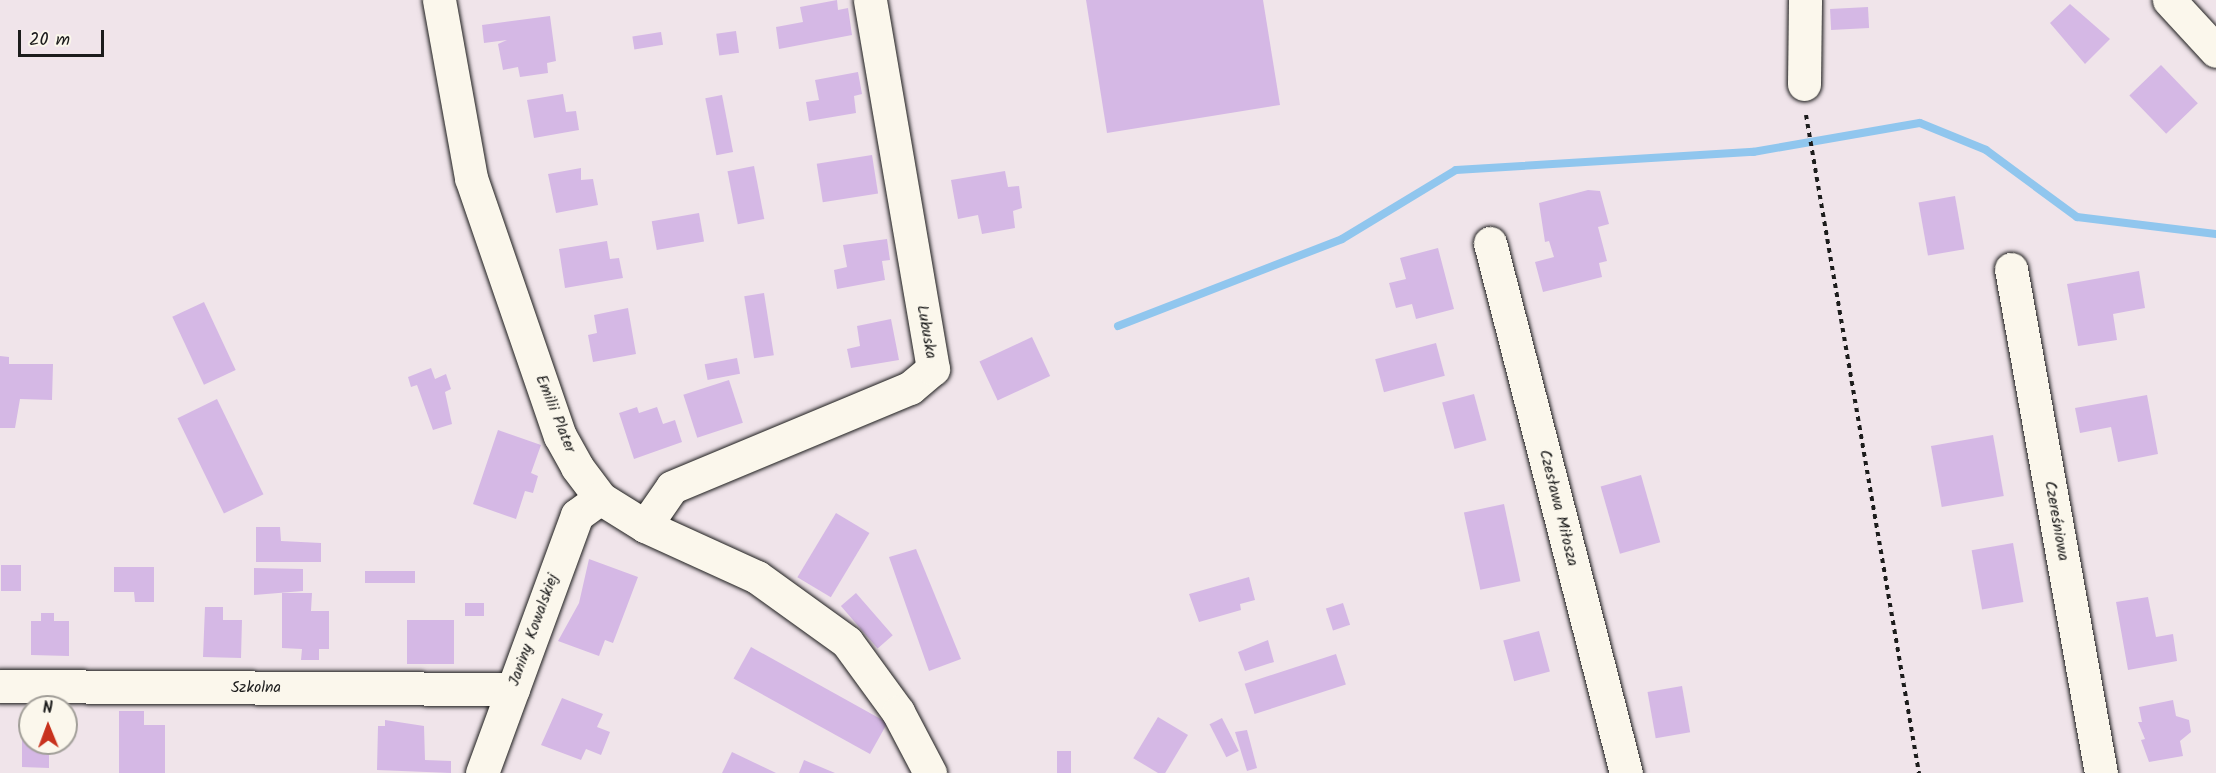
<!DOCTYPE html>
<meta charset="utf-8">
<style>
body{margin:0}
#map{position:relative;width:2216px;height:773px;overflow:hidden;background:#f0e4ea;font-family:Kalam,sans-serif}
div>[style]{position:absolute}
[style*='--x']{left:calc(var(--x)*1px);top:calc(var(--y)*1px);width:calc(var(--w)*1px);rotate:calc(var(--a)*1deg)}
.stream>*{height:8px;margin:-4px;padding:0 4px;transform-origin:4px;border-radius:4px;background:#90c6ee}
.building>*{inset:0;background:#d5b8e5;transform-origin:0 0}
.path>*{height:4px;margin-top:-2px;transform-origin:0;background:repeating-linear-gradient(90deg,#1c1c1c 0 4.5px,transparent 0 9px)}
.roads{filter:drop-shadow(0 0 2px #1c1c1c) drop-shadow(0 0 2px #1c1c1c)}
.minor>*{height:33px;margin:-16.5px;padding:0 16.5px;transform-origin:16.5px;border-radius:16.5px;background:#fbf7ec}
span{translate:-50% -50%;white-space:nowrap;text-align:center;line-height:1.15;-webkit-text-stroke:4.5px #fbf7ec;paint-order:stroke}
.street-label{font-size:16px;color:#1c1c1c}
.north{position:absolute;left:18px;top:695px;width:60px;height:60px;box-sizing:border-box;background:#fbf7ec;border:2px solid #a29f99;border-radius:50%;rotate:359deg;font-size:16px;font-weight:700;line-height:24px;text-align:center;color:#1c1c1c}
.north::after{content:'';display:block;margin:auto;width:21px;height:27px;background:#c8321e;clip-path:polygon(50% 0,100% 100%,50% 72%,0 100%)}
.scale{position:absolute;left:18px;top:30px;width:86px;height:27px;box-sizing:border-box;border:3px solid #1c1c1c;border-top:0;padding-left:8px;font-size:18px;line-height:21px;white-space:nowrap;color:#1c1c1c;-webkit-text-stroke:4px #fbf7ec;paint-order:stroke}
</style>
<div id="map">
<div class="stream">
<i style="--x:1118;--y:326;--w:240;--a:-21.2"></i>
<i style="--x:1342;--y:239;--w:133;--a:-31.2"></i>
<i style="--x:1456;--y:170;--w:298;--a:-3.5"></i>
<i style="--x:1753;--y:152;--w:169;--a:-9.9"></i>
<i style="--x:1920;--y:123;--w:71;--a:22.2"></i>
<i style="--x:1986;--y:150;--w:113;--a:36.4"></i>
<i style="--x:2077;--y:217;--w:140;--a:7"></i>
</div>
<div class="building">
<i style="clip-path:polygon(837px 0,838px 10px,848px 8px,852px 35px,779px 49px,776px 27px,803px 22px,800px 7px)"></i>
<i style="clip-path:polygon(1086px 0,1263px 0,1280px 105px,1107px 133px)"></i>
<i style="clip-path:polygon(2070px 4px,2110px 39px,2085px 64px,2050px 23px)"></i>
<i style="left:1868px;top:7px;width:21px;height:38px;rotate:87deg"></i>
<i style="clip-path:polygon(550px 16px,556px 61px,547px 63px,548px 73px,520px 77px,518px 67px,503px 70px,498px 44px,507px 40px,484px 43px,482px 25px)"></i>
<i style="left:736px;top:31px;width:22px;height:20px;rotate:82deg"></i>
<i style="left:661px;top:32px;width:13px;height:29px;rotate:81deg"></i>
<i style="left:2161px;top:65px;width:53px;height:44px;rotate:46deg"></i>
<i style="clip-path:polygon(858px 72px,862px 94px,854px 96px,856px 113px,809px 121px,806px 102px,819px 100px,815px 80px)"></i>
<i style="clip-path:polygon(563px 94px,566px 112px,576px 111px,579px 130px,534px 138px,527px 100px)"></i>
<i style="left:722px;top:95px;width:58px;height:17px;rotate:79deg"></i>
<i style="left:872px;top:155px;width:39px;height:56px;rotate:81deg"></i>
<i style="left:754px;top:166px;width:54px;height:27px;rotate:79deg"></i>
<i style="clip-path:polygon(581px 168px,581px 180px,593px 179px,598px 205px,556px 213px,548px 174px)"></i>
<i style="clip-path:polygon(1005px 171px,1008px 187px,1019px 186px,1022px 208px,1013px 211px,1015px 228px,982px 234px,978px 215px,958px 219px,951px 180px)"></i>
<i style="clip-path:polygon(1588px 190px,1600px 191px,1609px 224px,1598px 227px,1607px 261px,1599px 263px,1602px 277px,1543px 292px,1535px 262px,1554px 257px,1549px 241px,1545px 242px,1539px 203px)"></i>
<i style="left:1955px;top:196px;width:54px;height:37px;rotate:80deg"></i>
<i style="left:699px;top:213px;width:29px;height:48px;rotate:80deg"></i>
<i style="clip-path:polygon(887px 239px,890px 260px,882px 261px,885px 280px,837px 289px,834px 270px,847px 267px,843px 245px)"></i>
<i style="clip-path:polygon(607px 241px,610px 259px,619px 258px,623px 278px,565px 288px,559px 249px)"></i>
<i style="clip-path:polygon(1438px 248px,1454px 309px,1416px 319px,1412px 304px,1396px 308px,1389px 283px,1406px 279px,1400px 258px)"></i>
<i style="clip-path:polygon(2139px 271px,2145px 308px,2113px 314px,2117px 340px,2078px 346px,2067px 284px)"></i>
<i style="left:764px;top:293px;width:63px;height:20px;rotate:81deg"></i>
<i style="left:204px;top:302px;width:75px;height:35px;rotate:65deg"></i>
<i style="clip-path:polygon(628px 308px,636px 354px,593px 362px,588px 335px,597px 333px,594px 315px)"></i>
<i style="clip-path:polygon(891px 319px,899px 360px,851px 368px,847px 349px,860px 346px,857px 326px)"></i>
<i style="left:1032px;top:337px;width:43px;height:58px;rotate:65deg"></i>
<i style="left:1436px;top:343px;width:34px;height:63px;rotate:75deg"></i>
<i style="clip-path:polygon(0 356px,9px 357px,9px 364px,53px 364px,52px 400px,20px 399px,15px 428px,0 428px)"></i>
<i style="left:737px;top:358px;width:16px;height:33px;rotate:79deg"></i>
<i style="clip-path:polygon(431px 368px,435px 379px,446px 374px,451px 389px,445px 392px,452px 424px,433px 430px,417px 385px,411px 387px,408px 377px)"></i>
<i style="left:729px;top:380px;width:45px;height:48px;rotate:72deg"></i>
<i style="left:1474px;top:394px;width:48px;height:33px;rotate:75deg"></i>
<i style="clip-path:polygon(2147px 395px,2158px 454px,2118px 462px,2111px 427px,2080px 433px,2075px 408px)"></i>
<i style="left:217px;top:399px;width:106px;height:44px;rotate:64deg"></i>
<i style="clip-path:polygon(637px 407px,639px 413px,657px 407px,663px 424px,675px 420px,682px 442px,634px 459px,619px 413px)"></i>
<i style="clip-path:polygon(498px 430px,541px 445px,531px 473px,538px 476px,533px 493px,525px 491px,516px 519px,473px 504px)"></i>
<i style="left:1993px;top:435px;width:62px;height:63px;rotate:80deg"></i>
<i style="left:1641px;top:475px;width:70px;height:42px;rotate:74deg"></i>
<i style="left:1504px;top:504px;width:79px;height:41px;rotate:78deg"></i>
<i style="left:836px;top:513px;width:39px;height:75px;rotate:31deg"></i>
<i style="clip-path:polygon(256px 527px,280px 527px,281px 541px,321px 543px,321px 562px,256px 562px)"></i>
<i style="left:2013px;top:543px;width:60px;height:42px;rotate:80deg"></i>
<i style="clip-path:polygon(916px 549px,961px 659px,929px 671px,889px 557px)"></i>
<i style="clip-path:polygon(589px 559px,638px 577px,613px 643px,605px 640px,599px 656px,558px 641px,579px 603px)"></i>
<i style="left:21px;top:565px;width:26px;height:20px;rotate:90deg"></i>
<i style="clip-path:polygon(114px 567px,154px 567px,154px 602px,135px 602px,134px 592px,114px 592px)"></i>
<i style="clip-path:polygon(254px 568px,303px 569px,303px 591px,254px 595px)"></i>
<i style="left:415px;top:571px;width:12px;height:50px;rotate:90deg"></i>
<i style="clip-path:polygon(1249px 577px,1255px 600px,1240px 604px,1241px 610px,1199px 622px,1189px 594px)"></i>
<i style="clip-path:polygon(282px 593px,312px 593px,311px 611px,329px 611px,329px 649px,319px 649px,319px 660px,301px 660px,302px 649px,282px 648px)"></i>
<i style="left:856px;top:593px;width:56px;height:20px;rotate:49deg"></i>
<i style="clip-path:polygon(2148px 597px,2156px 637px,2173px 634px,2177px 661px,2128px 670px,2116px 602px)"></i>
<i style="left:484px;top:603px;width:13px;height:19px;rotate:90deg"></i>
<i style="left:1343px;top:603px;width:23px;height:18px;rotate:72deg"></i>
<i style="clip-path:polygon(205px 607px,223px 607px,223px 620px,242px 620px,241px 658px,203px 657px)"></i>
<i style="clip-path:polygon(41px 613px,54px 613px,54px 621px,69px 621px,69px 656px,31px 655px,31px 621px,41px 621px)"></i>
<i style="left:407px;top:620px;width:47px;height:44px"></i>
<i style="left:1539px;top:631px;width:42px;height:37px;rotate:75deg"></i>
<i style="clip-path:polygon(1268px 640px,1274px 662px,1245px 671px,1238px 652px)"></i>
<i style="left:751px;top:647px;width:156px;height:36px;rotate:29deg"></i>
<i style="left:1336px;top:654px;width:32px;height:96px;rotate:72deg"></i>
<i style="left:1682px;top:686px;width:47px;height:35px;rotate:80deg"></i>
<i style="clip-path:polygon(562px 698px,603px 714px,597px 727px,610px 732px,601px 755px,586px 749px,581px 760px,541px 745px)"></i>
<i style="clip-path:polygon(2173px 700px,2176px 716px,2189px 720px,2191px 732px,2180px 741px,2183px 756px,2149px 762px,2141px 740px,2145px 739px,2138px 722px,2142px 722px,2139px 707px)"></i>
<i style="clip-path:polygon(119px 711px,144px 711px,144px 725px,165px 725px,165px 773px,119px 773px)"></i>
<i style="left:1158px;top:717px;width:35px;height:48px;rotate:31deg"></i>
<i style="left:1222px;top:718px;width:37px;height:14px;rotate:63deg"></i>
<i style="clip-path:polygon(385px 720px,424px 726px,425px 760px,451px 761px,451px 773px,377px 770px,378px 726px,385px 726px)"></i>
<i style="clip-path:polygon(22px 728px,30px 728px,30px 743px,49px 743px,49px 768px,22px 767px)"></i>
<i style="clip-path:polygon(1247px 730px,1257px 768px,1247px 771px,1235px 732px)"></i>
<i style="left:1057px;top:751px;width:14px;height:22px"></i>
<i style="clip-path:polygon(732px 752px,776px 773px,722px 773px)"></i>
<i style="clip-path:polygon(804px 760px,835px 773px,799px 773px)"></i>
</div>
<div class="path">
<i style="--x:1806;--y:115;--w:668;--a:80.26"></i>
</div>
<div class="roads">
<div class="minor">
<i style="--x:439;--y:0;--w:181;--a:79.8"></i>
<i style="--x:471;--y:178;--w:273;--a:71"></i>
<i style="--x:560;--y:436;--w:35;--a:61"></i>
<i style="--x:577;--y:467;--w:39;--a:53"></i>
<i style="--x:600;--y:498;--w:53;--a:31.9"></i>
<i style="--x:645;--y:526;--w:123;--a:24.5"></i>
<i style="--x:757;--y:577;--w:111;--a:35.8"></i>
<i style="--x:847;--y:642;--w:87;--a:53.9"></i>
<i style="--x:898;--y:712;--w:69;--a:62.3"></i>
<i style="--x:2169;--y:0;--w:69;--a:47.3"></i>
<i style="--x:1804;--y:84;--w:84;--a:-89.3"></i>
<i style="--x:1490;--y:243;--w:547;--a:75.61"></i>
<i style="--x:2011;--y:269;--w:512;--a:79.88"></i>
<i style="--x:645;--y:526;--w:47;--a:-55.3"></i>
<i style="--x:672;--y:487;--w:258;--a:-22.6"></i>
<i style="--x:910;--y:388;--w:30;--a:-40"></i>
<i style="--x:933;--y:369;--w:374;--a:-99.7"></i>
<i style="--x:0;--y:686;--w:513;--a:0.34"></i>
<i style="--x:482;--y:773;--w:275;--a:-69.8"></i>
<i style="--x:577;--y:515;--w:29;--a:-36"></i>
</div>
</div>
<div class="street-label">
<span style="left:926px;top:332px;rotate:80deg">Lubuska</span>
<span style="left:555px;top:414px;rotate:68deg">Emilii Plater</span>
<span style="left:1558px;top:508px;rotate:76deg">Czesława Miłosza</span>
<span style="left:2056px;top:521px;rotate:80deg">Czereśniowa</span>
<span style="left:534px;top:630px;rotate:-70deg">Janiny Kowalskiej</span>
<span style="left:256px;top:688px">Szkolna</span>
</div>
<div class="north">N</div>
<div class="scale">20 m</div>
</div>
